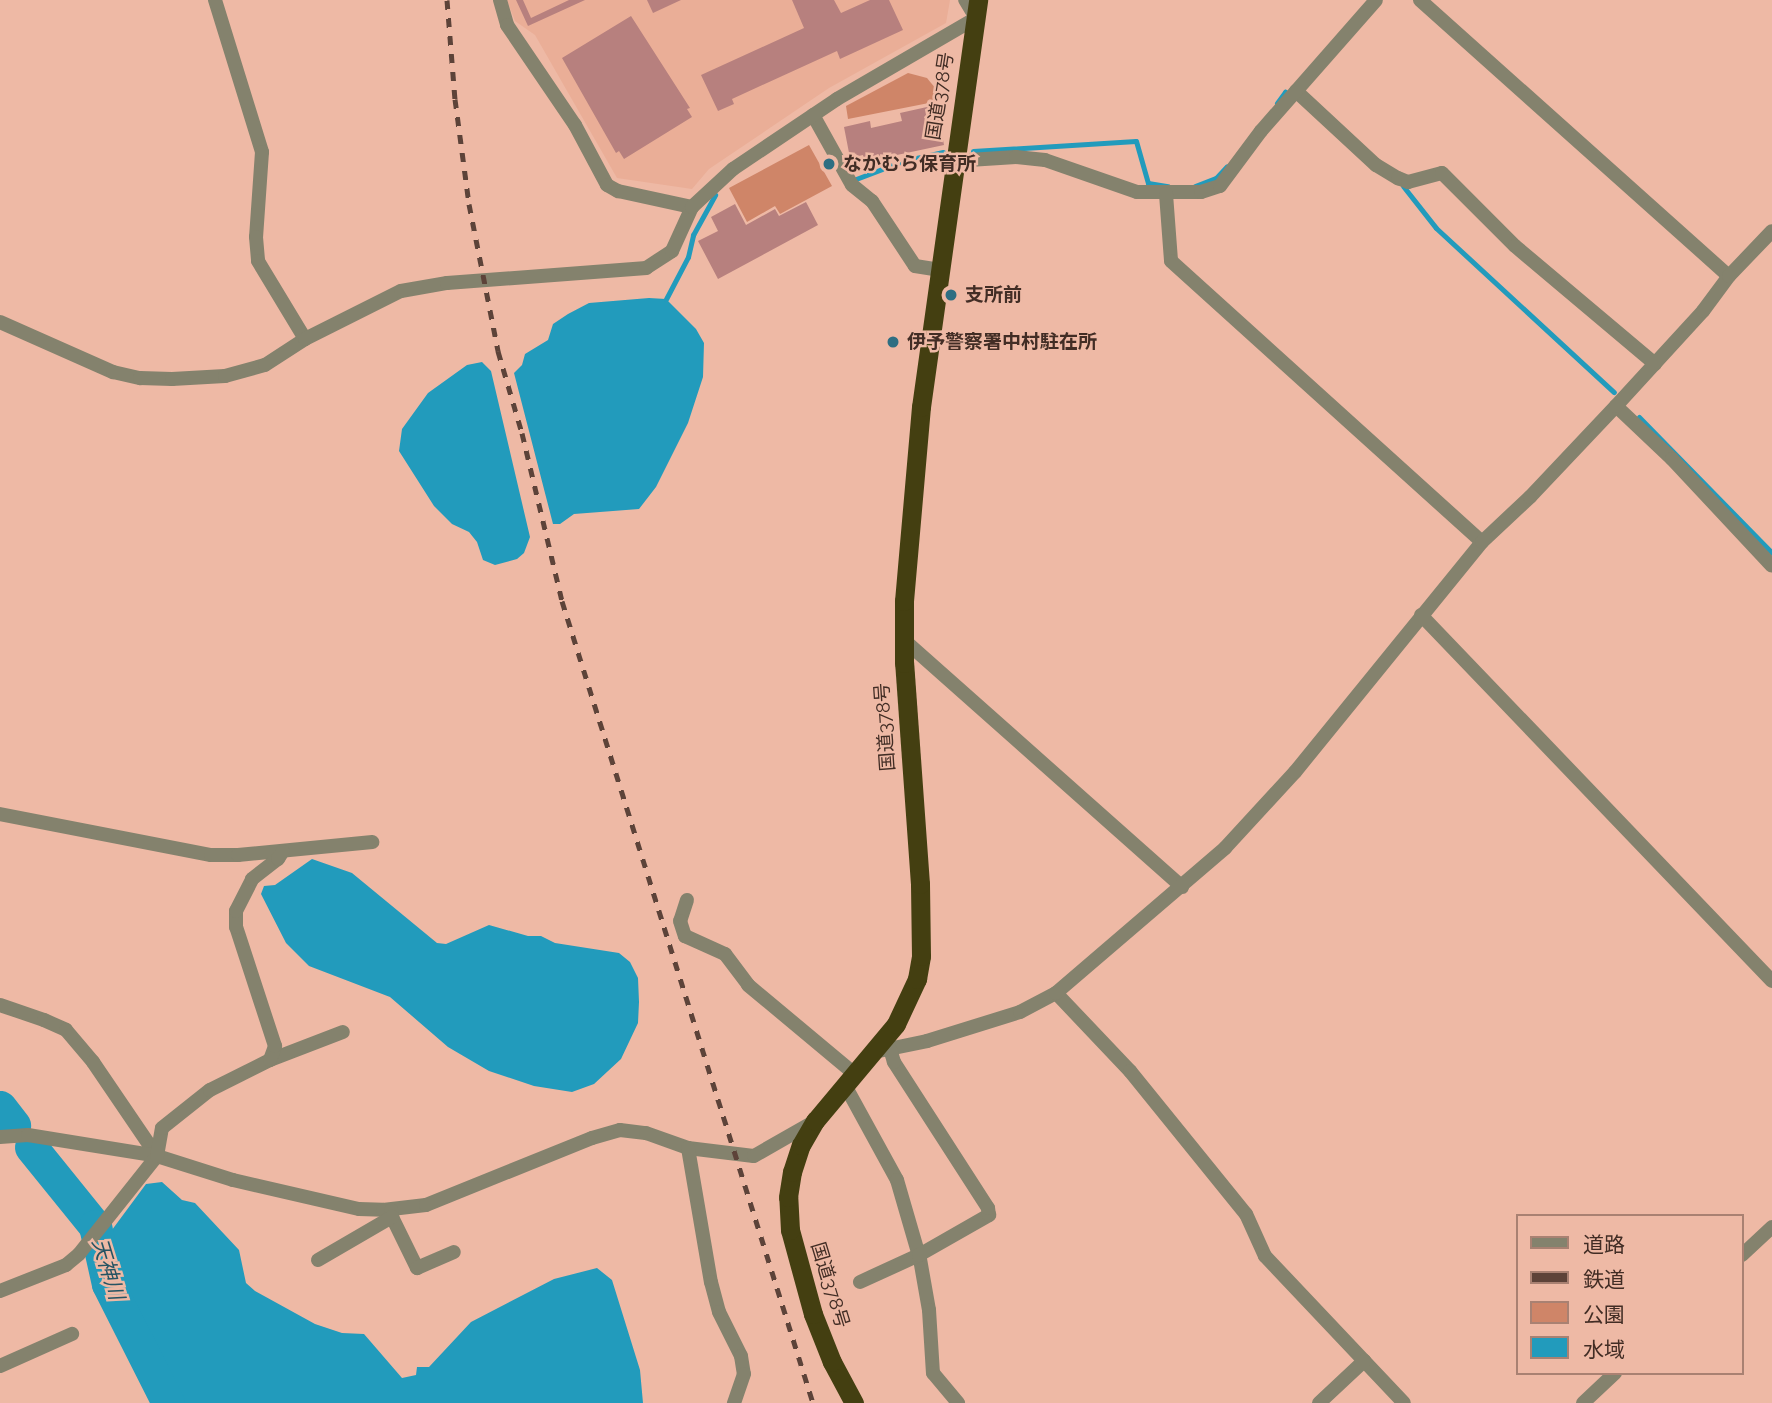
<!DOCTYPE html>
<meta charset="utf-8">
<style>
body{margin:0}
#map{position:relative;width:1772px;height:1403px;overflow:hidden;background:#eeb9a5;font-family:Raleway,"Noto Sans JP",sans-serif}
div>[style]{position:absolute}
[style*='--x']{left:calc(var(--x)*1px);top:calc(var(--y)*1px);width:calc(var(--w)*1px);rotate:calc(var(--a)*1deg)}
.built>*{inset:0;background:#eaae97}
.green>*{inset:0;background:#cf8568}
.water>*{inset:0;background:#229bbc}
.stream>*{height:5px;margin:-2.5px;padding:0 2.5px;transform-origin:2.5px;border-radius:2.5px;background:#229bbc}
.river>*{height:33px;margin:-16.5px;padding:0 16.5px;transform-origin:16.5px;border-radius:16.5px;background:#229bbc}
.building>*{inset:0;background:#b7807e}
.minor>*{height:14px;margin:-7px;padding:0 7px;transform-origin:7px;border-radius:7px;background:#84826d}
.trunk>*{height:19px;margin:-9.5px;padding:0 9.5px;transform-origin:9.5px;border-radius:9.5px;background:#443f11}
.rail>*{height:5px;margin-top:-2.5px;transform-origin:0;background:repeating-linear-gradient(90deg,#5d4339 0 9px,transparent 0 18px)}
.dots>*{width:19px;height:19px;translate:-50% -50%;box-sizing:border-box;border:4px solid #eeb9a5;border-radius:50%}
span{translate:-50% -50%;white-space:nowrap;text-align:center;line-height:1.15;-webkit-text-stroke:5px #eeb9a5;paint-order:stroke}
.street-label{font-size:19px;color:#422d25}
.poi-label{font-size:19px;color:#422d25;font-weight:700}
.left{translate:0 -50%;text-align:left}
.water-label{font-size:21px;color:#265463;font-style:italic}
.legend{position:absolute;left:1516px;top:1214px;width:228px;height:161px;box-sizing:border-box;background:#eeb9a5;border:2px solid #a98172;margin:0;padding:9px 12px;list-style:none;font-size:21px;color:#422d25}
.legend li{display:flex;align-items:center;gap:14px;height:35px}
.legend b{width:35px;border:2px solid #a98172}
</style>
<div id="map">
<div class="built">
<i style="clip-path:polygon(507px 0,950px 0,946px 23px,829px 88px,709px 169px,692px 189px,617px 178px,535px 35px,515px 21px)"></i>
</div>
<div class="green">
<i style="clip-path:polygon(908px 73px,927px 78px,936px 89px,939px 101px,848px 119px,846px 106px)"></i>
<i style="clip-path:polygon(809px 145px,832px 186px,780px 214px,775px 206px,747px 222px,729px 188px)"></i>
</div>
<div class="water">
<i style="clip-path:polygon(649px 298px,666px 299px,696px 329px,704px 343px,703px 377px,688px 423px,656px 487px,639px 509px,574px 514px,560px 524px,553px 524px,514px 373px,522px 365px,525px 354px,548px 340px,553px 324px,568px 314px,589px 303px)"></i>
<i style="clip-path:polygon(482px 362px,491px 371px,530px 537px,524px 553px,517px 559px,495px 565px,483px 560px,477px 542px,469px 532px,452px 524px,434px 506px,399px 451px,402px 429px,428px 393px,467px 365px)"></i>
<i style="clip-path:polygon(312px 859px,352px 873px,437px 943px,446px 944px,489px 925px,528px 936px,541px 936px,555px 943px,619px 953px,630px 962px,638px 978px,639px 1002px,638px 1023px,621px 1059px,594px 1084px,572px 1092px,534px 1086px,489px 1071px,448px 1047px,390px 997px,309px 966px,286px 943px,261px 894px,264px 886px,275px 885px)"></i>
<i style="clip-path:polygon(162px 1182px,182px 1200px,195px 1203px,239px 1250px,246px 1283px,255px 1291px,315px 1324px,342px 1333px,364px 1334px,402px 1378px,416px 1375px,417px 1367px,429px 1367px,471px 1322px,554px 1279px,597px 1268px,612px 1280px,640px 1370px,643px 1403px,177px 1403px,115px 1285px,106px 1238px,146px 1184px)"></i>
</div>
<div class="stream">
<i style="--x:1277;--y:103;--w:14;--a:-54"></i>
<i style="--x:1285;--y:92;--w:3;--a:45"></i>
<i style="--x:973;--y:151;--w:163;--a:-3.5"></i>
<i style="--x:1136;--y:141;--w:44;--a:74.1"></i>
<i style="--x:1148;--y:183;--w:20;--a:9"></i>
<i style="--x:856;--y:179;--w:50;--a:-21"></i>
<i style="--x:903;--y:161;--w:41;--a:-12.7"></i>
<i style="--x:1195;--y:186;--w:22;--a:-21"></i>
<i style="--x:1216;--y:178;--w:16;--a:-47"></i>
<i style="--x:1403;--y:186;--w:53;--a:51.8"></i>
<i style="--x:1436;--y:228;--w:242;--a:42.7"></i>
<i style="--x:666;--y:299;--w:47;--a:-62.4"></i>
<i style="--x:688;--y:257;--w:23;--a:-77"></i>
<i style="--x:693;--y:235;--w:46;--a:-61.2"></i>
<i style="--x:1639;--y:417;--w:190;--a:45.6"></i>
</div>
<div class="river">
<i style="--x:0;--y:1107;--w:23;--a:52"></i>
<i style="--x:31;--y:1147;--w:102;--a:51"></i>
<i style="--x:95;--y:1226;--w:59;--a:77.4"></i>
<i style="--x:108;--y:1284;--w:133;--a:63.2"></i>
</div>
<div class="building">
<i style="clip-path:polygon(516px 0,523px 0,531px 18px,569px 0,585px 0,528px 26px)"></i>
<i style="clip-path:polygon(647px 0,681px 0,653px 13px)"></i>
<i style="clip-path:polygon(792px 0,834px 0,841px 13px,870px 0,889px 0,903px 30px,840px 59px,837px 51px,732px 99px,734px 104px,718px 111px,701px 75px,804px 28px)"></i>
<i style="clip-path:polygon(631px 16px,690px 108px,687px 109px,692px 117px,624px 159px,619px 151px,616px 153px,562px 58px)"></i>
<i style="clip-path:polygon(936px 105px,944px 145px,864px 162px,863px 155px,850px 158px,844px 127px,870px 121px,871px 128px,902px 121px,900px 113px)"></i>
<i style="clip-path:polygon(806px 202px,818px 225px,718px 279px,698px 241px,718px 231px,711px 217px,735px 204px,746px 225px,775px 209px,779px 216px)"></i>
</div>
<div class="minor">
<i style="--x:215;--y:0;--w:159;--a:72.8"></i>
<i style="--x:262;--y:152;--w:85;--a:94"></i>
<i style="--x:256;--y:237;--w:24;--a:85"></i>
<i style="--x:258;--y:261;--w:91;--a:58.9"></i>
<i style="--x:500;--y:0;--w:26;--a:74"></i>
<i style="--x:507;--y:25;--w:121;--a:55.8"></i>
<i style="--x:575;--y:125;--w:68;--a:61.9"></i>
<i style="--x:607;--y:185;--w:13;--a:29"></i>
<i style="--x:618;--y:191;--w:76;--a:12.2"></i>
<i style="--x:1420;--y:0;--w:414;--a:41.8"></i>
<i style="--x:1296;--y:91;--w:109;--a:42.8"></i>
<i style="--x:1376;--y:165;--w:26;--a:31"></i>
<i style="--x:1398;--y:178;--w:11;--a:22"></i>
<i style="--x:1408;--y:182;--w:35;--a:-15"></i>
<i style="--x:1442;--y:173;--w:103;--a:45"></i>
<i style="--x:1515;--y:246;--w:183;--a:40.1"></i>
<i style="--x:813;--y:115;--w:80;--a:60.9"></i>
<i style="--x:852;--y:185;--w:26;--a:39"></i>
<i style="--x:872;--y:201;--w:78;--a:56.5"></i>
<i style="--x:915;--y:266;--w:24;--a:9"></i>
<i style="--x:953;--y:161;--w:63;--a:-3.6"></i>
<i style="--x:1016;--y:157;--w:29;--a:6"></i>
<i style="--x:1045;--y:160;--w:97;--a:19.2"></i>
<i style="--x:1137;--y:192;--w:64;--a:0"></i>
<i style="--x:1201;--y:192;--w:20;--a:-18"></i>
<i style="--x:1220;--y:186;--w:69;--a:-53.3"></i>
<i style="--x:1261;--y:131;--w:174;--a:-48.7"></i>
<i style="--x:1166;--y:194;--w:67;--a:85.7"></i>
<i style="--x:1171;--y:261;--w:419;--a:42.1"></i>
<i style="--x:0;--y:322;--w:124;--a:23.9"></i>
<i style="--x:113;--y:372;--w:28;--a:13"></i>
<i style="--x:140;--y:378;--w:32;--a:2"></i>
<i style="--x:172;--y:379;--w:53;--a:-3.2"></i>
<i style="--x:225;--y:376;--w:41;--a:-15.4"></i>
<i style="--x:265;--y:365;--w:48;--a:-33"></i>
<i style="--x:305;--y:339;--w:107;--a:-26.6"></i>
<i style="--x:401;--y:291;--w:47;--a:-9.9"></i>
<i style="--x:447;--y:283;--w:200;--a:-4.3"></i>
<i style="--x:646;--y:268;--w:31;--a:-33"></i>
<i style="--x:672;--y:251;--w:48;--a:-65.6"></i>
<i style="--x:692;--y:207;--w:56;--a:-42.8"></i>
<i style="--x:733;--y:169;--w:125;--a:-33.9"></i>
<i style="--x:837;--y:99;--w:161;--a:-30.2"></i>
<i style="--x:976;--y:18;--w:21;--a:-121"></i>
<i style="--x:1616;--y:406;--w:77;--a:43.4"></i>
<i style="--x:1672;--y:459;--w:146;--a:46.9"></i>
<i style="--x:1421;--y:615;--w:507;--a:46.2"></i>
<i style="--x:904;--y:640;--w:372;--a:41.6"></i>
<i style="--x:0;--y:814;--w:215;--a:11"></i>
<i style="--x:211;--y:855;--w:27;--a:0"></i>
<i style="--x:238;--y:855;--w:135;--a:-5.5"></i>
<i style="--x:687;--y:900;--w:22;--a:108"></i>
<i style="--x:680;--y:921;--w:16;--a:72"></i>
<i style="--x:685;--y:936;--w:44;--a:24.2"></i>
<i style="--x:725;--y:954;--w:39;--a:53"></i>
<i style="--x:748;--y:985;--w:141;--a:39.8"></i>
<i style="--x:1056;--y:993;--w:108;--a:46.5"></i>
<i style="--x:1130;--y:1071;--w:184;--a:51"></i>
<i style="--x:1246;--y:1214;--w:46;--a:65.7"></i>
<i style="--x:1265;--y:1256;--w:202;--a:46.6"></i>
<i style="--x:0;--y:1005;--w:46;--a:18.8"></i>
<i style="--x:44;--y:1020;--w:24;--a:24"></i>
<i style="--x:66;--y:1030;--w:42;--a:49.8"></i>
<i style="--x:93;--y:1062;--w:114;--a:55.8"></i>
<i style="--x:874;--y:1052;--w:54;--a:-11.7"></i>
<i style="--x:927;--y:1041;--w:97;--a:-17.3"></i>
<i style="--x:1020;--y:1012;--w:41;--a:-27.8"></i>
<i style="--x:1056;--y:993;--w:223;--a:-40.6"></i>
<i style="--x:1225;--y:848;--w:103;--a:-47.4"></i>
<i style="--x:1295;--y:772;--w:296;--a:-50.9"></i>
<i style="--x:1482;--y:542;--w:66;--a:-43.2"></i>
<i style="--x:1530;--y:497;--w:125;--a:-46.6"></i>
<i style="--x:1616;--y:406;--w:129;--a:-47.5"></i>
<i style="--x:1703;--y:311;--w:44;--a:-53.4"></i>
<i style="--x:1729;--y:276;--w:62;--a:-46.3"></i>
<i style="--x:270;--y:1060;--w:78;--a:-21"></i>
<i style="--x:846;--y:1087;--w:106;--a:61.3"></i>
<i style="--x:897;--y:1180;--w:82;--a:73.8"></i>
<i style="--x:920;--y:1259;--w:52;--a:80"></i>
<i style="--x:929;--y:1310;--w:63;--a:86.4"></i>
<i style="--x:933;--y:1373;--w:39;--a:50"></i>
<i style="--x:0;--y:1137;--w:28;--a:-4"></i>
<i style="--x:28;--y:1135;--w:131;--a:9.2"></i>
<i style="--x:157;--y:1156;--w:80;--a:17.5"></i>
<i style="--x:233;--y:1180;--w:129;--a:13"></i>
<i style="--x:359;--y:1209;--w:24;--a:2"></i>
<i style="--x:383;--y:1210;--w:43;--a:-6.6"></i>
<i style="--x:426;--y:1205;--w:179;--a:-22"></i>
<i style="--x:592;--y:1138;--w:29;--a:-16"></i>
<i style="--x:620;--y:1130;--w:26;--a:7"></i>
<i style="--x:646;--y:1133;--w:45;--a:19.7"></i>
<i style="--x:688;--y:1148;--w:66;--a:6.9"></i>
<i style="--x:754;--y:1156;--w:70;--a:-29.8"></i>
<i style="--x:688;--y:1148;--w:136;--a:80.3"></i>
<i style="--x:711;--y:1282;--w:31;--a:75"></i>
<i style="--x:719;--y:1312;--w:49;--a:63.4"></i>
<i style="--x:741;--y:1356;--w:18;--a:81"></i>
<i style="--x:744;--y:1374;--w:31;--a:109"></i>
<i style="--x:391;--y:1210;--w:7;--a:82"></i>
<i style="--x:392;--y:1217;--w:57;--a:63.9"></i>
<i style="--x:417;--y:1268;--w:40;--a:-23.4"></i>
<i style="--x:1742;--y:1255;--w:41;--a:-43"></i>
<i style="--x:318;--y:1260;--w:86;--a:-30.2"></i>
<i style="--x:860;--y:1282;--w:65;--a:-24.6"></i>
<i style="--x:919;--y:1255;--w:81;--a:-29.7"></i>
<i style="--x:989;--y:1215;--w:7;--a:-98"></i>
<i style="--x:988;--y:1208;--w:174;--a:-122.8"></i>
<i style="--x:894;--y:1062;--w:14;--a:-107"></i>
<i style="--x:0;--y:1291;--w:71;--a:-21.5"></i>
<i style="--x:66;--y:1265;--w:17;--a:-40"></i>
<i style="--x:79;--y:1254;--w:125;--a:-51.5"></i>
<i style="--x:157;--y:1156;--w:28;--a:-80"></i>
<i style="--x:162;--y:1128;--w:61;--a:-38.4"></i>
<i style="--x:210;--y:1090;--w:67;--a:-26.6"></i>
<i style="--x:270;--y:1060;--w:15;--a:-70"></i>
<i style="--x:275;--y:1046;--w:125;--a:-108.1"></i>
<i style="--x:236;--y:927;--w:16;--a:-90"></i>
<i style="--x:236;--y:911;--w:36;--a:-63"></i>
<i style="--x:252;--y:879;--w:33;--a:-38"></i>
<i style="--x:278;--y:859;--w:9;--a:-58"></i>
<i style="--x:0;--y:1366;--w:79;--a:-24"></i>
<i style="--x:1319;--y:1403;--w:62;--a:-43"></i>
<i style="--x:1583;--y:1403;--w:44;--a:-43.2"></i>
</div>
<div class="trunk">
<i style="--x:854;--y:1403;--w:47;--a:-118.2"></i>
<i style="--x:832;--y:1362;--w:52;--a:-111.6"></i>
<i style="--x:813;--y:1314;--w:87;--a:-105.3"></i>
<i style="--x:790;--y:1230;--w:33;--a:-93"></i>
<i style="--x:788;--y:1197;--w:25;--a:-81"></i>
<i style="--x:792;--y:1172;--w:28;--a:-72"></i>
<i style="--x:801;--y:1145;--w:28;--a:-60"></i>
<i style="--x:815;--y:1121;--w:126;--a:-50.1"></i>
<i style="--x:896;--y:1024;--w:50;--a:-65"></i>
<i style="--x:917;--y:979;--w:23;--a:-80"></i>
<i style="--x:921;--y:956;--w:72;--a:-90.8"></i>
<i style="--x:920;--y:884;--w:222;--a:-94.1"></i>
<i style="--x:904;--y:663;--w:62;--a:-90"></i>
<i style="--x:904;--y:601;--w:195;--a:-85"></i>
<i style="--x:921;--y:407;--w:411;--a:-82"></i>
</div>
<div class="rail">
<i style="--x:447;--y:0;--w:99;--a:85.4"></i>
<i style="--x:455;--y:99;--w:106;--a:82.4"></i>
<i style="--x:469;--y:204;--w:150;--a:78.8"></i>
<i style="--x:498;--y:351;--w:85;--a:73.7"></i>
<i style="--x:522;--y:433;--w:173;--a:76.6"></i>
<i style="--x:562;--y:601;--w:840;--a:72.62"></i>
</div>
<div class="dots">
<i style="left:829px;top:164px;background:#2e6e82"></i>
<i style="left:951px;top:295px;background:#2e6e82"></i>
<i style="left:893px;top:342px;background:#2e6e82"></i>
</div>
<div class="street-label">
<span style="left:940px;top:96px;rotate:-81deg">国道378号</span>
<span style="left:885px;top:727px;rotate:-94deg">国道378号</span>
<span style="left:830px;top:1285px;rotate:73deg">国道378号</span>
</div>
<div class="poi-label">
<span class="left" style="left:843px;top:164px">なかむら保育所</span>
<span class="left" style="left:965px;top:295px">支所前</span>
<span class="left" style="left:907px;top:342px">伊予警察署中村駐在所</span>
</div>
<div class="water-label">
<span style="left:108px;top:1269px;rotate:73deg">天神川</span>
</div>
<ul class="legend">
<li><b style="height:9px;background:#84826d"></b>道路</li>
<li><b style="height:9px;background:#5d4339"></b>鉄道</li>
<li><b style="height:19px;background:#cf8568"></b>公園</li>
<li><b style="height:19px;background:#229bbc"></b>水域</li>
</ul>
</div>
